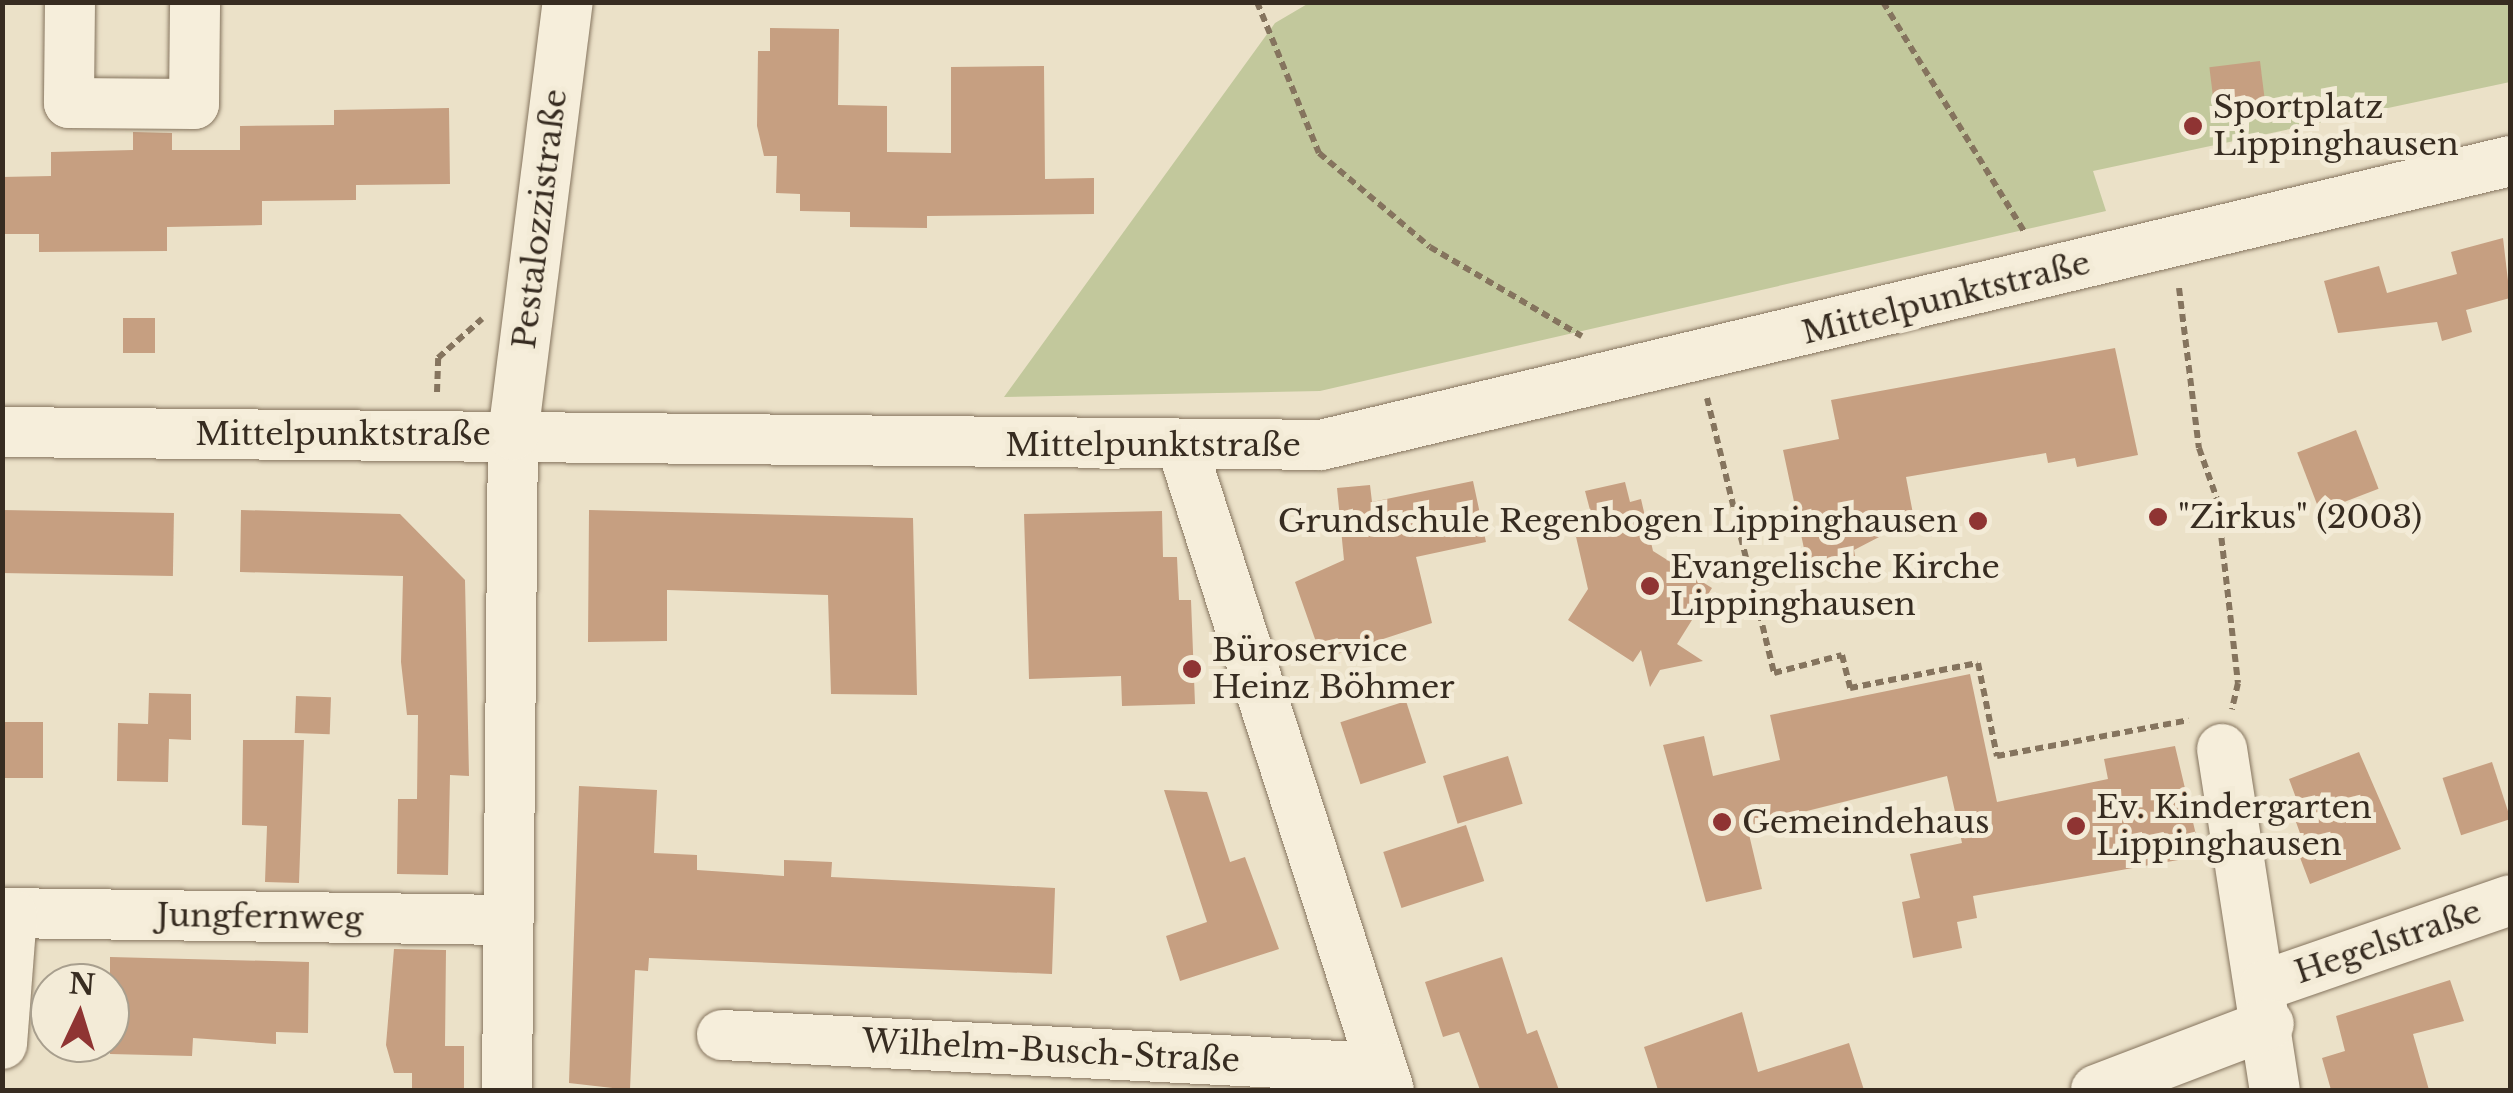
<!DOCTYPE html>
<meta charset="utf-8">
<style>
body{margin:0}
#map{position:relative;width:2513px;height:1093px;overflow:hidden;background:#ebe1c8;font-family:"Libre Baskerville",serif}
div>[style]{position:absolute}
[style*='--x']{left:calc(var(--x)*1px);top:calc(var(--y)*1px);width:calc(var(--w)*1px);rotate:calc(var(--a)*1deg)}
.green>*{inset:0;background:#c2c89c}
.building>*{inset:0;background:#c69f81;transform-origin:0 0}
.path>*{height:6px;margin-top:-3px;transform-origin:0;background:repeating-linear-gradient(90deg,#85745e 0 8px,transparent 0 13px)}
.roads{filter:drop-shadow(0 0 2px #85745e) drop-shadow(0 0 2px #85745e)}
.street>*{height:50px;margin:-25px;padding:0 25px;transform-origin:25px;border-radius:25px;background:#f6eedb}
.dots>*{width:28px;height:28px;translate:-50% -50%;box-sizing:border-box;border:5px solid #f3ebd7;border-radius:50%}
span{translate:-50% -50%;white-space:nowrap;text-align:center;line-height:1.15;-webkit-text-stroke:10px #f3ebd7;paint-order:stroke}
.poi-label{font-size:32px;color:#372c21}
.left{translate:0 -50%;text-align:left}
.right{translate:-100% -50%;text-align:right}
.street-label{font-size:32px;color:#372c21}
.frame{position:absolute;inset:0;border:5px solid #372c21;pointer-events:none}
.north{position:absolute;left:30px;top:963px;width:100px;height:100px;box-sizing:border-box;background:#f3ebd7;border:2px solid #a89f8e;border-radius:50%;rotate:4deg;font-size:28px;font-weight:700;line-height:40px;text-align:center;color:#372c21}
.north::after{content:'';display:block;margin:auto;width:35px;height:45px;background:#8f3433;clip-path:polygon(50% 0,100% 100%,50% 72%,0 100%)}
</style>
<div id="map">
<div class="green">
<i style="clip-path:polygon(1309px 3px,2510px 3px,2510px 82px,2093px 171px,2106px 211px,1320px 391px,1004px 397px,1275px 23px)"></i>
</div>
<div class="building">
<i style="clip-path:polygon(770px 28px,839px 29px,838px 105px,887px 106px,887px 152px,951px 153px,951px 67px,1044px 66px,1045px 179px,1094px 178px,1094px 214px,927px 216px,927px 228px,850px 227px,850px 212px,800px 211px,800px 194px,776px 193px,777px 156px,764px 156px,757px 126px,758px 51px,770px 51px)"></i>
<i style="left:2260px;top:61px;width:41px;height:51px;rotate:83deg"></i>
<i style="clip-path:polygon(449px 108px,450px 184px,356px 185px,356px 200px,262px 201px,262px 225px,167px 227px,167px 251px,39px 252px,39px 234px,2px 234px,2px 177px,51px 176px,51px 152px,133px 150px,133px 132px,172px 133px,172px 150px,240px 150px,240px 126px,334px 125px,334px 110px)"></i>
<i style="clip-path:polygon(2503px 238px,2510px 298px,2466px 310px,2472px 332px,2442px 341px,2437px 322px,2338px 333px,2324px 281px,2379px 266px,2387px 293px,2457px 274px,2451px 252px)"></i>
<i style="left:123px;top:318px;width:32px;height:35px"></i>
<i style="clip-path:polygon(2115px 348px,2138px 455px,2077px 467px,2075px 458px,2048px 463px,2046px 453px,1906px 477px,1914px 519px,1854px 550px,1856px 561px,1821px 580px,1809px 572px,1783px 450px,1839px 439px,1831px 400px)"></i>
<i style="left:2356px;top:430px;width:63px;height:63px;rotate:69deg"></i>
<i style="clip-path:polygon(1473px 481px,1486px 542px,1416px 557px,1432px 623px,1322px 659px,1295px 582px,1344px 560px,1337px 488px,1370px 485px,1372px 502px)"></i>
<i style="clip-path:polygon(1625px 482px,1630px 502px,1641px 499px,1653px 551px,1712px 588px,1677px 644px,1703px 661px,1660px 670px,1650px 687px,1641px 650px,1633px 662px,1568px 620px,1588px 589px,1571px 515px,1590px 510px,1585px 491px)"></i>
<i style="left:2px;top:510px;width:172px;height:63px;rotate:1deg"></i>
<i style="clip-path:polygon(241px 510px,400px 514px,465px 580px,469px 776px,450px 775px,448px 875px,397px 874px,398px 799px,417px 799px,418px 715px,407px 715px,401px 662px,403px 576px,240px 572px)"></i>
<i style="clip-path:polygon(589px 510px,913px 518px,917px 695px,831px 694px,828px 595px,667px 590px,667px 641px,588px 642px)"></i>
<i style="clip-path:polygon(1162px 511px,1163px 557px,1177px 557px,1179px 600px,1191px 600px,1195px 704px,1122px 706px,1121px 676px,1029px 679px,1024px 514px)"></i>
<i style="clip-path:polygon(1970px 674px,1997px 802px,2108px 779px,2104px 759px,2175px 746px,2201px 856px,1973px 896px,1977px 918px,1957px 922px,1962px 948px,1913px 958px,1902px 902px,1920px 898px,1910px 854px,1962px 843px,1947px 776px,1747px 826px,1762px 889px,1706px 902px,1663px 745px,1704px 736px,1713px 776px,1780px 760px,1770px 715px)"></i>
<i style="clip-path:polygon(149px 693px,191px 694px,191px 740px,169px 739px,168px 782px,117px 781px,118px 723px,148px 724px)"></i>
<i style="left:296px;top:696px;width:35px;height:37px;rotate:2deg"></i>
<i style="left:1406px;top:701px;width:65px;height:69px;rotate:72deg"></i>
<i style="left:2px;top:722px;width:41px;height:56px"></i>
<i style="clip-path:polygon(243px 740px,304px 740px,299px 883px,265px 882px,267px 826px,242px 825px)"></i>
<i style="clip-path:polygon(2359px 752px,2401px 849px,2310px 884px,2293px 839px,2301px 836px,2291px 808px,2299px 806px,2289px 779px)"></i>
<i style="left:1508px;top:756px;width:50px;height:68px;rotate:73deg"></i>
<i style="left:2492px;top:762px;width:60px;height:52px;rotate:72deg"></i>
<i style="clip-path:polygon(579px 786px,657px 790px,654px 853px,697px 855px,697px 870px,784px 876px,784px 860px,832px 862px,831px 877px,1055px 888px,1052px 974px,649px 958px,648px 971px,635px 970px,630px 1090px,569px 1083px)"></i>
<i style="clip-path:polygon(1164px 790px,1207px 792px,1230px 862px,1245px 857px,1279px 949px,1180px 981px,1166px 936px,1207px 922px)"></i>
<i style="left:1466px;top:825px;width:59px;height:87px;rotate:72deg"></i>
<i style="clip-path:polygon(394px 949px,446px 950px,445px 1046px,464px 1046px,464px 1090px,412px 1090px,412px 1073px,394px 1073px,386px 1045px)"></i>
<i style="clip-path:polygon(110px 957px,309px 962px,308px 1033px,276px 1032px,276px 1044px,193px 1038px,192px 1056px,110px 1054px)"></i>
<i style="clip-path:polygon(1502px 957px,1527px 1034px,1537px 1030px,1559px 1090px,1480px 1090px,1459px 1032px,1443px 1037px,1425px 982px)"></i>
<i style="clip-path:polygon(2450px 980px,2464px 1021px,2413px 1034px,2429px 1090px,2331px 1090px,2322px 1058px,2345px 1051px,2336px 1016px)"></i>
<i style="clip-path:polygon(1742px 1012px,1758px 1072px,1849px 1043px,1864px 1090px,1658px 1090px,1644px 1047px)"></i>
</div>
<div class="path">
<i style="--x:1257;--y:2;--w:163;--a:67.7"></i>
<i style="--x:1319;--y:153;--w:145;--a:40.3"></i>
<i style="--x:1430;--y:247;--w:176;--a:30.4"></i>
<i style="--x:1883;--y:2;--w:269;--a:58.4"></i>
<i style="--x:2179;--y:288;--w:161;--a:82.9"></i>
<i style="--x:2199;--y:448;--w:54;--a:70.6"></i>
<i style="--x:2217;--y:499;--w:185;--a:83.5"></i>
<i style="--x:2238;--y:683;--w:27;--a:103"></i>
<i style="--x:437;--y:392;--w:34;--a:-88"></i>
<i style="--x:438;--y:358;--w:59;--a:-41.6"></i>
<i style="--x:1707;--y:398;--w:283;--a:76.3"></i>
<i style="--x:1774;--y:673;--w:70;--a:-14.8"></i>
<i style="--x:1842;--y:655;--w:34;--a:76"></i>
<i style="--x:1850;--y:688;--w:130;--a:-11.1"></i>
<i style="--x:1978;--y:663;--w:95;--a:78.5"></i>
<i style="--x:1997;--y:756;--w:195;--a:-10.6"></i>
</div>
<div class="roads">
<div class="street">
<i style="--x:70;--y:2;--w:101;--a:90.6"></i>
<i style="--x:69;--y:103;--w:125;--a:0.5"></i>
<i style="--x:194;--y:104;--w:102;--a:-89.4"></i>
<i style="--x:2;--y:432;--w:1319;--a:0.56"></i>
<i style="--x:1321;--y:445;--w:1222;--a:-13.43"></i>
<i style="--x:1183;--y:450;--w:672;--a:72.16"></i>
<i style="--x:2222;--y:749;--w:345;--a:81.2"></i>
<i style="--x:2;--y:913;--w:506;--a:0.79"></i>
<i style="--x:2265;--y:985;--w:259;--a:-19.1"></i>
<i style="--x:722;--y:1035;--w:660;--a:2.87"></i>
<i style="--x:2;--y:1044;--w:130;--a:-85.6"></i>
<i style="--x:507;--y:1090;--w:655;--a:-89.48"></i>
<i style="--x:513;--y:435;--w:436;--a:-82.8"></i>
<i style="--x:2096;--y:1090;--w:185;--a:-20.9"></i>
</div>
</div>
<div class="dots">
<i style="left:2193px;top:126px;background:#8f3433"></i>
<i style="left:2158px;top:517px;background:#8f3433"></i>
<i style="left:1978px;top:521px;background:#8f3433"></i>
<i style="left:1650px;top:586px;background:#8f3433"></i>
<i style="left:1192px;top:669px;background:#8f3433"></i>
<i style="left:1722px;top:822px;background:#8f3433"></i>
<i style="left:2076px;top:826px;background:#8f3433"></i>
</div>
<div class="poi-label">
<span class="left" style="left:2213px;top:126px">Sportplatz<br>Lippinghausen</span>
<span class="left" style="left:2178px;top:517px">"Zirkus" (2003)</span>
<span class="right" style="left:1958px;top:521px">Grundschule Regenbogen Lippinghausen</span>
<span class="left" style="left:1670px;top:586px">Evangelische Kirche<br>Lippinghausen</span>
<span class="left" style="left:1212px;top:669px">Büroservice<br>Heinz Böhmer</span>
<span class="left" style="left:2096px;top:826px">Ev. Kindergarten<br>Lippinghausen</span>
<span class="left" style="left:1742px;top:822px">Gemeindehaus</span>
</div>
<div class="street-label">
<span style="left:540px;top:219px;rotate:-83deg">Pestalozzistraße</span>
<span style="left:1946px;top:298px;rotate:-14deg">Mittelpunktstraße</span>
<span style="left:343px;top:434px">Mittelpunktstraße</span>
<span style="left:1153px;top:445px">Mittelpunktstraße</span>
<span style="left:260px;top:917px;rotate:1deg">Jungfernweg</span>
<span style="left:2388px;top:942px;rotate:-19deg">Hegelstraße</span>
<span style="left:1051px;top:1051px;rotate:3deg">Wilhelm-Busch-Straße</span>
</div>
<div class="frame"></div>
<div class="north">N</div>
</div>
